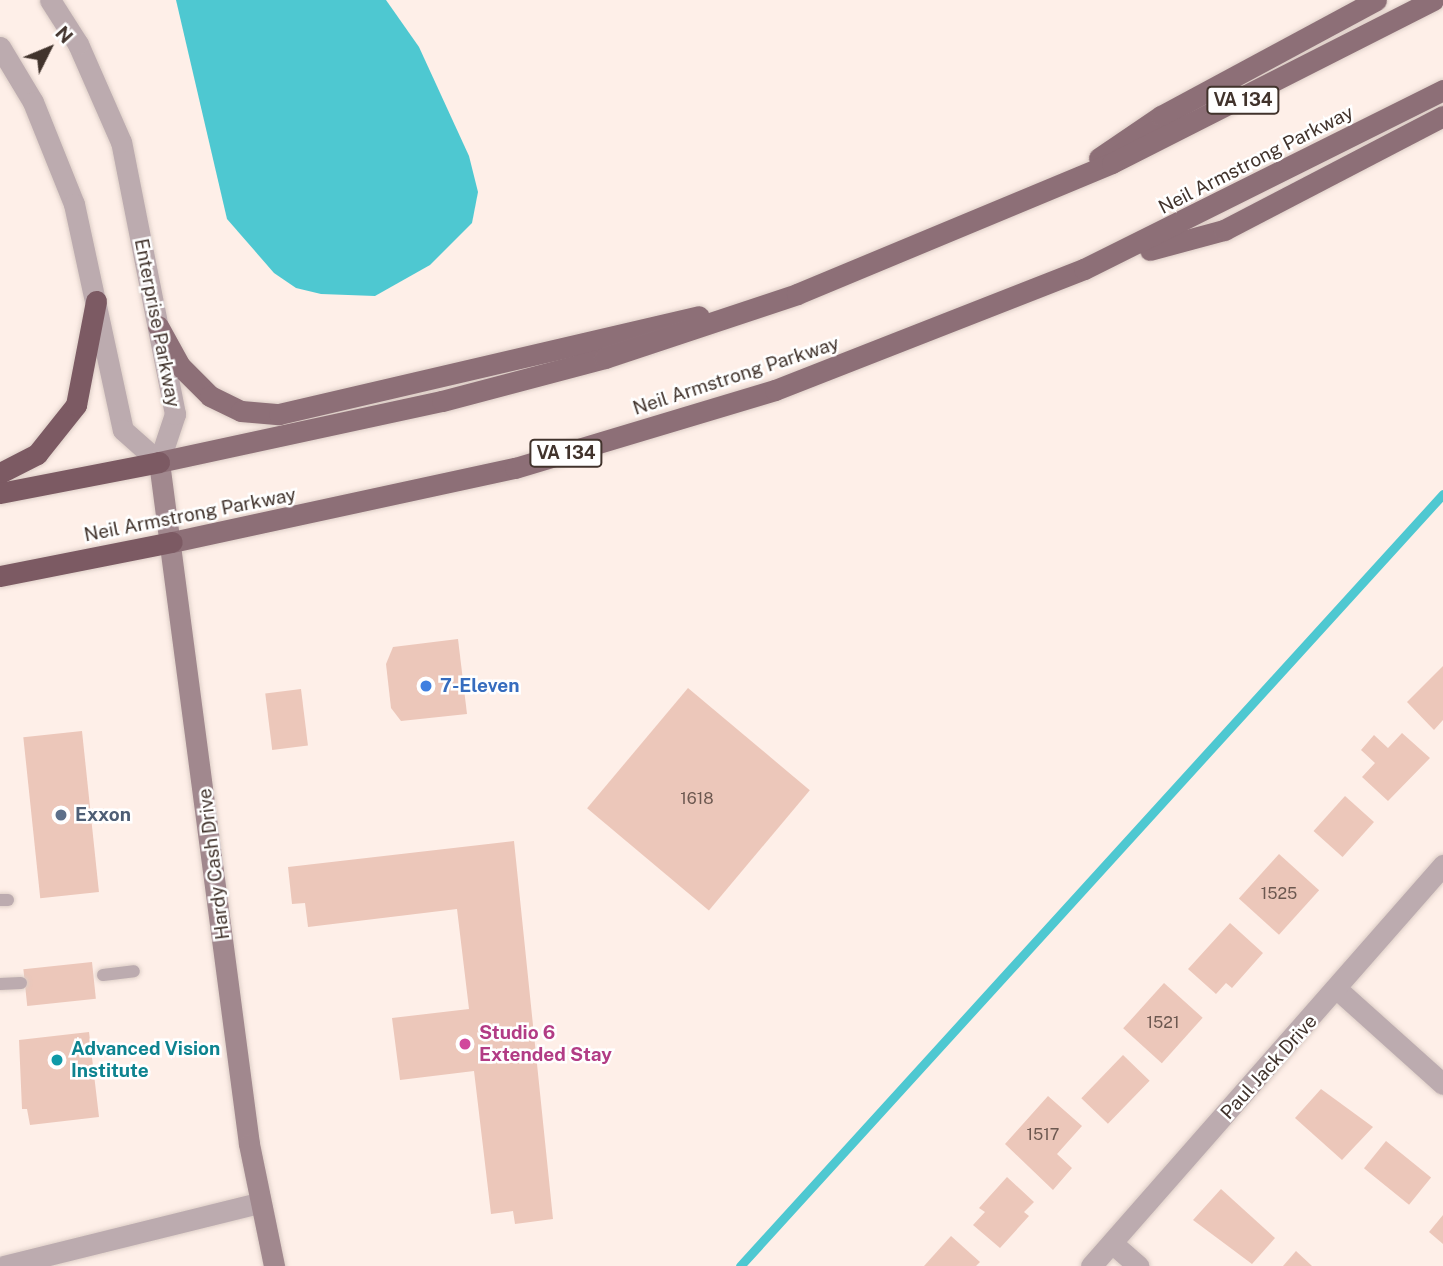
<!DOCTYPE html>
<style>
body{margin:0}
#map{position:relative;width:1443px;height:1266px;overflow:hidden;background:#feefe8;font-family:"Public Sans",sans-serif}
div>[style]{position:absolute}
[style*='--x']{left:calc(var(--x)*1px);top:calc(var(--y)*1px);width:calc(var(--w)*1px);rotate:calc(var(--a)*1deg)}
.water>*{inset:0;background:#4ec8d1}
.stream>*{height:9px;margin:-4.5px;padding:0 4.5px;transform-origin:4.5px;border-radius:4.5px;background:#4ec8d1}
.building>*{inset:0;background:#ecc7ba;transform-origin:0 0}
.roads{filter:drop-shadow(0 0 2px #dccdc6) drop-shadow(0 0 2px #dccdc6)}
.lane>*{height:12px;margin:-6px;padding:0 6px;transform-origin:6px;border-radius:6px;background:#bcabaf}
.street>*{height:21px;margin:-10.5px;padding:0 10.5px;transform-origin:10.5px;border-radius:10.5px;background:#bcabaf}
.secondary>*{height:21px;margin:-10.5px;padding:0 10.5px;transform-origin:10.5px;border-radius:10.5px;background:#a1888e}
.primary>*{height:21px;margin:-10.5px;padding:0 10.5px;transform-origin:10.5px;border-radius:10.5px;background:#8d6f77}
.highway>*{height:21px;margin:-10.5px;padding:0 10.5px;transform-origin:10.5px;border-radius:10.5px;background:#7c5a63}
.dots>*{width:19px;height:19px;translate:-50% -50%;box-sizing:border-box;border:4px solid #fff;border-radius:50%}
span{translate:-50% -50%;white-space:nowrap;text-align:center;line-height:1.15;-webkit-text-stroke:5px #fff;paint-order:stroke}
.number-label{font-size:16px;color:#6c5850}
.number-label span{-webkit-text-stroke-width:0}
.shield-label span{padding:2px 5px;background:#fff;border:2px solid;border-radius:5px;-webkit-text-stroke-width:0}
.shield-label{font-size:18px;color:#41332c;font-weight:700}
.street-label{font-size:19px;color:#41332c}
.shop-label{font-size:19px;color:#366cbe;font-weight:700}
.left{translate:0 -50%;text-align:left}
.service-label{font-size:19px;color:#4e5e75;font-weight:700}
.hotel-label{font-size:19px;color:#b23c85;font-weight:700}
.culture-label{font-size:19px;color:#0d838f;font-weight:700}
.north{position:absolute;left:14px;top:14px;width:70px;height:70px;-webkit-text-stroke:5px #fff;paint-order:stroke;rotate:47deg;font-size:19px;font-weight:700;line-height:28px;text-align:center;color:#41332c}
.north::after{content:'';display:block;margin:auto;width:24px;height:32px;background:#41332c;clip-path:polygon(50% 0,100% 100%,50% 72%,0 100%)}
</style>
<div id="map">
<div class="water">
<i style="clip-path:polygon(176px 0,386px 0,419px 47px,469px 156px,478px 192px,472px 223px,430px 265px,375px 296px,321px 294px,296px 288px,274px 273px,227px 219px)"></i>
</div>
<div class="stream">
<i style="--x:740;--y:1266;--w:1044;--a:-47.68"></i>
</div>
<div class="building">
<i style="clip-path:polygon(458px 639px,467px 714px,401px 721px,391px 708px,386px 664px,393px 647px)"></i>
<i style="clip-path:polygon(1443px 666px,1443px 720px,1434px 730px,1407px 702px)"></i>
<i style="left:688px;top:688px;width:159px;height:157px;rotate:40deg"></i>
<i style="left:301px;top:689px;width:57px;height:36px;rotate:83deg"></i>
<i style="left:82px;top:731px;width:162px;height:59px;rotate:84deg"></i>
<i style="clip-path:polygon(1402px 733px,1430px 758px,1388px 801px,1362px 777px,1375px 763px,1361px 750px,1374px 735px,1388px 748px)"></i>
<i style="left:1345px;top:796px;width:39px;height:47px;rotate:42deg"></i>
<i style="clip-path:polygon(514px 841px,553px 1219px,515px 1224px,513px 1211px,491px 1214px,474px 1071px,400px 1080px,392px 1018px,469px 1009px,457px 909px,308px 927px,305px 903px,292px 904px,288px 867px)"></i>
<i style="left:1279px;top:854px;width:54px;height:60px;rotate:42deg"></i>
<i style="clip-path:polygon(1230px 923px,1263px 953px,1232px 988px,1226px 983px,1216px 994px,1188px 969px)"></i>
<i style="left:92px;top:962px;width:37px;height:69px;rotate:84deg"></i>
<i style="left:1164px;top:983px;width:52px;height:61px;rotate:42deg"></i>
<i style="clip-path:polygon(89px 1032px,99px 1117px,30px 1125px,27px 1109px,22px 1109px,19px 1040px)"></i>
<i style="left:1123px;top:1055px;width:37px;height:60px;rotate:44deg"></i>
<i style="clip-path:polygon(1321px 1089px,1373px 1127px,1342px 1160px,1295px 1118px)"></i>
<i style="clip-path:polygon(1048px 1096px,1082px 1126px,1057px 1154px,1072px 1168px,1053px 1190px,1005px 1144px)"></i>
<i style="left:1386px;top:1141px;width:58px;height:35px;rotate:39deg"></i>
<i style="clip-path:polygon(1007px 1177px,1034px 1202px,1024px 1212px,1029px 1216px,1000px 1248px,973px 1225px,985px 1212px,979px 1208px)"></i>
<i style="clip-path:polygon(1221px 1189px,1275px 1238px,1252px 1264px,1193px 1220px)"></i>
<i style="clip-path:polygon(1443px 1215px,1443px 1244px,1429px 1232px)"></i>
<i style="clip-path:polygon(951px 1236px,980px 1262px,976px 1266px,924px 1266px)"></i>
<i style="clip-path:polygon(1296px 1251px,1312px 1266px,1283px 1266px)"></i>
</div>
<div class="roads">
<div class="lane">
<i style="--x:0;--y:900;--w:8;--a:0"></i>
<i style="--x:103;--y:975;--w:31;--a:-7"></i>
<i style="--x:0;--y:984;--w:21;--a:-3"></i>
</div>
<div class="street">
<i style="--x:0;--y:47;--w:64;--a:59"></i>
<i style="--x:33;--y:102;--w:110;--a:68.1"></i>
<i style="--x:74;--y:204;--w:231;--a:77.8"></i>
<i style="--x:123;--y:430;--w:48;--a:41.6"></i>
<i style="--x:159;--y:462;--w:51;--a:-71.6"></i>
<i style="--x:175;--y:414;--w:277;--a:-101.2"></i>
<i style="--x:121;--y:142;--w:107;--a:-113.7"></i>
<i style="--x:78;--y:44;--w:52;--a:-122.5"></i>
<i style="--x:1337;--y:989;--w:142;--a:41.9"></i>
<i style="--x:1112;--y:1243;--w:35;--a:41"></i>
<i style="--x:4;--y:1266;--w:263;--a:-13.9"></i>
<i style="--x:1091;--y:1266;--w:534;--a:-48.72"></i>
</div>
<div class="secondary">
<i style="--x:159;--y:462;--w:688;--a:82.48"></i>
<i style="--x:249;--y:1144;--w:125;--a:78.4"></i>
</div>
<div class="primary">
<i style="--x:1099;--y:158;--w:75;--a:-34.1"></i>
<i style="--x:1161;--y:116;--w:244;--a:-28.3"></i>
<i style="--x:1150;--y:250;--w:77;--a:-15.1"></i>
<i style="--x:1224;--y:230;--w:247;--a:-27.5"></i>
<i style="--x:158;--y:326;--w:46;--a:61.2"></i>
<i style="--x:180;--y:366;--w:42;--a:45"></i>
<i style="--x:210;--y:396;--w:34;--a:26"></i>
<i style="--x:241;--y:411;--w:38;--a:5"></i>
<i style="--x:279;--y:414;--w:431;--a:-13.1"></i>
<i style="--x:159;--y:462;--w:289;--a:-12.2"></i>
<i style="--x:442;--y:401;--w:169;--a:-14.8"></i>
<i style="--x:605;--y:358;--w:202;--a:-18.4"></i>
<i style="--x:797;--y:294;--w:341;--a:-22.6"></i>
<i style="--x:1112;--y:163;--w:360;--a:-26.9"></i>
<i style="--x:172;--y:542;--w:351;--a:-12.2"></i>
<i style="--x:515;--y:468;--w:271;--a:-16.7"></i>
<i style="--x:775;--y:390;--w:332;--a:-21.4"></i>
<i style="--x:1084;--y:269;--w:401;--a:-26.5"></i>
</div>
<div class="highway">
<i style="--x:0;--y:473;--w:42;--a:-27.2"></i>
<i style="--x:37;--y:454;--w:63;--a:-51.5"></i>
<i style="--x:76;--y:405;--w:106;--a:-79.1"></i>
<i style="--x:0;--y:493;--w:162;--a:-11"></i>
<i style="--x:0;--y:576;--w:175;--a:-11.2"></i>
</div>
</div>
<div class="dots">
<i style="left:426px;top:686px;background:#3f7fe0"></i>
<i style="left:61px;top:815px;background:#5c6f8a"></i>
<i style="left:465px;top:1044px;background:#d1479c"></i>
<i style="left:57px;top:1060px;background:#0f9aa8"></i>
</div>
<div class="number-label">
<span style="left:697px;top:799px">1618</span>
<span style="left:1279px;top:894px">1525</span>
<span style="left:1163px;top:1023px">1521</span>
<span style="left:1043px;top:1135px">1517</span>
</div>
<div class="shield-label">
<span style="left:1243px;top:100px">VA 134</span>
<span style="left:566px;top:453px">VA 134</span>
</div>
<div class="street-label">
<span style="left:1256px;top:160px;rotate:-27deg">Neil Armstrong Parkway</span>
<span style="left:157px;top:323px;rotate:79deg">Enterprise Parkway</span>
<span style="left:736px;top:376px;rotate:-18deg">Neil Armstrong Parkway</span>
<span style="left:190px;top:515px;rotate:-11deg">Neil Armstrong Parkway</span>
<span style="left:214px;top:864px;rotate:-97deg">Hardy Cash Drive</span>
<span style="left:1269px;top:1067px;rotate:-48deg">Paul Jack Drive</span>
</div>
<div class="shop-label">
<span class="left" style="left:440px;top:686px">7-Eleven</span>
</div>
<div class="service-label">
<span class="left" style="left:75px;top:815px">Exxon</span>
</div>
<div class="hotel-label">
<span class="left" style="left:479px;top:1044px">Studio 6<br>Extended Stay</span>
</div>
<div class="culture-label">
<span class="left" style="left:71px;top:1060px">Advanced Vision<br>Institute</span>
</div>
<div class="north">N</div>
</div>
